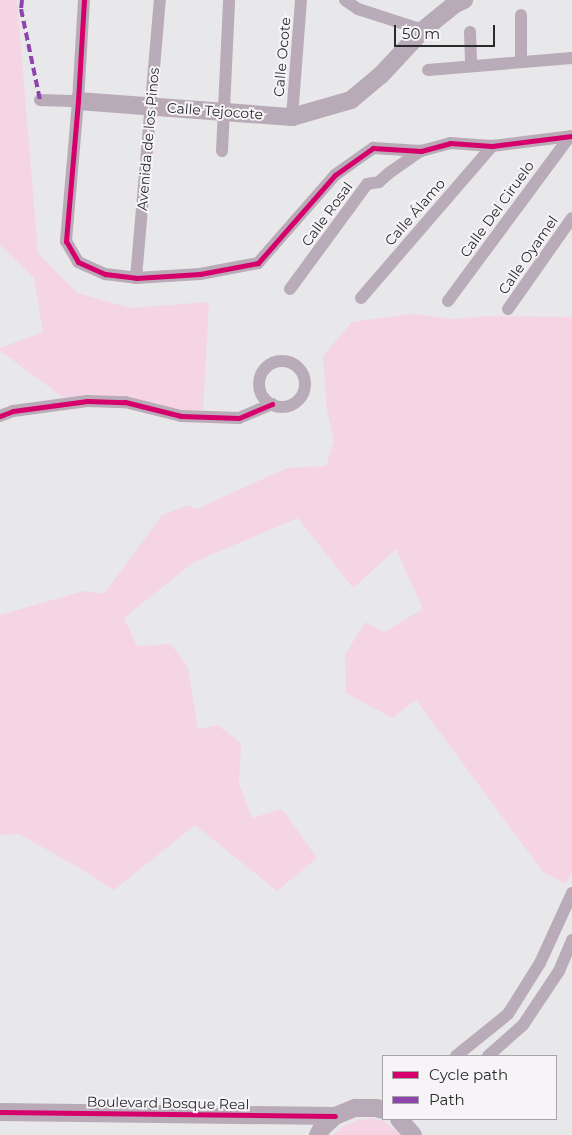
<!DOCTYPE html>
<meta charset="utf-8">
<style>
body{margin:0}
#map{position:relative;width:572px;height:1135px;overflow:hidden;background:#e8e7e9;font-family:Montserrat,sans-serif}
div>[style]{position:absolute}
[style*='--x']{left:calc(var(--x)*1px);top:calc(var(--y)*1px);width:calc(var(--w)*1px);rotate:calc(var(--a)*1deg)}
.green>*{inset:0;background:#f5d5e4}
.street>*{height:12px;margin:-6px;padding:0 6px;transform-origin:6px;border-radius:6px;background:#b9acb8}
.street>.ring{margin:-6px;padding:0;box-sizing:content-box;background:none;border:12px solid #b9acb8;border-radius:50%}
.secondary>*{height:18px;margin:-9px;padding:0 9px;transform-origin:9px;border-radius:9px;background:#b8abb7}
.quiet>*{height:4px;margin-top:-2px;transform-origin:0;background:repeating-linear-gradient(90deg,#8e44ad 0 8px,transparent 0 12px)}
.cycleway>*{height:5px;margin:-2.5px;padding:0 2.5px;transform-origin:2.5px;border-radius:2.5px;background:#d6006c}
span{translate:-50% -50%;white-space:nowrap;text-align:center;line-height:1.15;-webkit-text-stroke:4px #f6f4f7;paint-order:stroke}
.street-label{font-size:14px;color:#2b2a2b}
.legend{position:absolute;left:382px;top:1055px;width:175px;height:65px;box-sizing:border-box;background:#f6f4f7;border:1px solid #a5a3a5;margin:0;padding:6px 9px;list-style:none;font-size:15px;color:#2b2a2b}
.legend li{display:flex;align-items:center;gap:10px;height:25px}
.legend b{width:25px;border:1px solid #a5a3a5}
.scale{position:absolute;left:394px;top:25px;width:101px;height:22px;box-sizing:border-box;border:2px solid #2b2a2b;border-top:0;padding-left:6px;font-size:15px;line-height:18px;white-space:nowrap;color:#2b2a2b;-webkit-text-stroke:4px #f6f4f7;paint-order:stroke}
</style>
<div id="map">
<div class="green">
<i style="clip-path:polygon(0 0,17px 0,38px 253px,77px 293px,130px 308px,209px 302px,203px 412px,174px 409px,128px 397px,63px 397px,0 351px,0 348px,43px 332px,34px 278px,0 245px)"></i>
<i style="clip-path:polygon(412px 314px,454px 319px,490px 316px,572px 317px,572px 872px,566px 884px,543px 872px,416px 700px,392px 718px,346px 693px,345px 655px,365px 622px,384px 632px,423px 609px,396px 549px,353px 588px,298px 518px,194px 562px,124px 618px,137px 646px,171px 644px,188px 668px,198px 729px,217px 725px,241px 743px,239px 784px,252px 818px,282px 809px,317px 858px,277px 891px,195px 825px,114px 890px,83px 870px,19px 834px,0 835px,0 615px,84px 591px,104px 594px,162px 515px,189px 505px,197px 509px,287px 468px,326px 466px,334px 441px,327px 411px,323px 356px,352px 322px)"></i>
<i style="clip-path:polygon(371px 1118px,383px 1121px,402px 1135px,333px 1135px,344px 1126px,357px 1120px)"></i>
</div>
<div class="street">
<i style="--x:84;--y:0;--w:101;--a:93.4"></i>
<i style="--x:78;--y:101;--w:141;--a:94.9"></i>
<i style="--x:66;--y:241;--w:24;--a:60"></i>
<i style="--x:78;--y:262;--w:30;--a:24"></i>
<i style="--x:105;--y:274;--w:31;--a:7"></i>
<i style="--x:136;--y:278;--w:64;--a:-3.6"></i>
<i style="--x:200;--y:274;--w:59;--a:-10.7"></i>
<i style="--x:258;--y:263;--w:117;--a:-48.8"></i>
<i style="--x:335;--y:175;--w:47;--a:-35.4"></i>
<i style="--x:373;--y:148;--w:48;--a:3.6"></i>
<i style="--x:421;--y:151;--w:30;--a:-15"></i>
<i style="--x:450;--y:143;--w:42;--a:4.1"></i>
<i style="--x:492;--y:146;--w:81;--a:-7.1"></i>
<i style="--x:345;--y:0;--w:16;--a:35"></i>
<i style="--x:358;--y:9;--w:68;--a:17.9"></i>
<i style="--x:521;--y:15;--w:47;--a:90"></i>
<i style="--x:470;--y:32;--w:34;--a:88"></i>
<i style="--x:428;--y:70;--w:144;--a:-4.8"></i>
<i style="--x:40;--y:100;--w:38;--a:2"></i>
<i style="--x:292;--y:117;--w:117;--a:-85.6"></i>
<i style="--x:222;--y:151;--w:151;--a:-87.3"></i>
<i style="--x:136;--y:278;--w:279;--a:-85.1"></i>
<i style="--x:290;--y:289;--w:130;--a:-53.7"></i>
<i style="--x:367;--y:184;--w:12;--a:-9"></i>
<i style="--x:379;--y:182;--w:13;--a:-42"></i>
<i style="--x:389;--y:173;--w:39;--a:-35"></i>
<i style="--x:361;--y:298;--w:201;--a:-49.2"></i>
<i style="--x:448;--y:301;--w:205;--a:-53.5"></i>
<i style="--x:508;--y:309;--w:111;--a:-54.9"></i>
<i class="ring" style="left:259px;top:361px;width:34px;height:34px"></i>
<i style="--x:0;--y:416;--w:14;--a:-21"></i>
<i style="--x:13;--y:411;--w:75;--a:-7.7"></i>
<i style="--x:87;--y:401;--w:38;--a:2"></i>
<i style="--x:125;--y:402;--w:58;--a:14"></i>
<i style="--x:181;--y:416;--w:58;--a:2"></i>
<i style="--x:239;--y:418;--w:36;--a:-23"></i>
<i style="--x:456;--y:1056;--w:67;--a:-38.9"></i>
<i style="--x:508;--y:1014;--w:60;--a:-57.9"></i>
<i style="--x:540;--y:963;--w:77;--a:-65.4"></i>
<i style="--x:488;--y:1056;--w:47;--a:-41.5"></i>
<i style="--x:523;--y:1025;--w:65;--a:-56.3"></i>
<i style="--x:559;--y:971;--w:34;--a:-67"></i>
</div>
<div class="secondary">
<i style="--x:78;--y:101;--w:215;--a:4.3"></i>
<i style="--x:292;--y:117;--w:61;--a:-16.1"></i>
<i style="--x:351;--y:100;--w:39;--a:-40"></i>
<i style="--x:381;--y:75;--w:62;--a:-47"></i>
<i style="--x:423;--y:30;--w:41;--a:-39.1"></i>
<i style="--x:455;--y:4;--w:10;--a:-24"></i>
<i style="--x:0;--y:1112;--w:335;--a:0.7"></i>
<i style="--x:399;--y:1119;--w:21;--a:49"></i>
<i style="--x:318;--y:1135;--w:8;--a:-60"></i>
<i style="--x:322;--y:1128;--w:18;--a:-43"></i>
<i style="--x:335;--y:1116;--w:22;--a:-22"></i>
<i style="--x:355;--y:1108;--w:21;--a:0"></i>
<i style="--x:376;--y:1108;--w:7;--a:16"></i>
</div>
<div class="quiet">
<i style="--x:22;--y:0;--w:9;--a:96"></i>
<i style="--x:21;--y:9;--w:93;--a:78.2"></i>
</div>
<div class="cycleway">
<i style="--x:84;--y:0;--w:101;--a:93.4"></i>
<i style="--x:78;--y:101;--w:141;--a:94.9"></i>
<i style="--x:66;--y:241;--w:24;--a:60"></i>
<i style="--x:78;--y:262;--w:30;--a:24"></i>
<i style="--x:105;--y:274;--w:31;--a:7"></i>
<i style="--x:136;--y:278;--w:64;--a:-3.6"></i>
<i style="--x:200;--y:274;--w:59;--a:-10.7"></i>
<i style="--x:258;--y:263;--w:117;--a:-48.8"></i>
<i style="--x:335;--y:175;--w:47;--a:-35.4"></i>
<i style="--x:373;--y:148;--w:48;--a:3.6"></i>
<i style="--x:421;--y:151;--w:30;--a:-15"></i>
<i style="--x:450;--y:143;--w:42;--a:4.1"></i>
<i style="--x:492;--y:146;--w:81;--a:-7.1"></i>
<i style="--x:0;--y:416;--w:14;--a:-21"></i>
<i style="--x:13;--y:411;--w:75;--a:-7.7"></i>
<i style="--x:87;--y:401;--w:38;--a:2"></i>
<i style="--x:125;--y:402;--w:58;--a:14"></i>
<i style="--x:181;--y:416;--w:58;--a:2"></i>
<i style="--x:239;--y:418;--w:36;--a:-23"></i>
<i style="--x:0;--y:1112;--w:335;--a:0.7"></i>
</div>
<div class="street-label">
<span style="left:282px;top:57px;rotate:-85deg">Calle Ocote</span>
<span style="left:215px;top:111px;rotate:4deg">Calle Tejocote</span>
<span style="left:148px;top:139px;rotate:-85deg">Avenida de los Pinos</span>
<span style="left:497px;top:209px;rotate:-54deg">Calle Del Ciruelo</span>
<span style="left:415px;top:212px;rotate:-49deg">Calle Álamo</span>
<span style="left:327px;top:214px;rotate:-54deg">Calle Rosal</span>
<span style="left:528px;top:255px;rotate:-55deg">Calle Oyamel</span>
<span style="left:168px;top:1103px;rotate:1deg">Boulevard Bosque Real</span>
</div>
<ul class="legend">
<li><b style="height:6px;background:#d6006c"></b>Cycle path</li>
<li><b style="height:6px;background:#8e44ad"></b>Path</li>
</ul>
<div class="scale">50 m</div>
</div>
